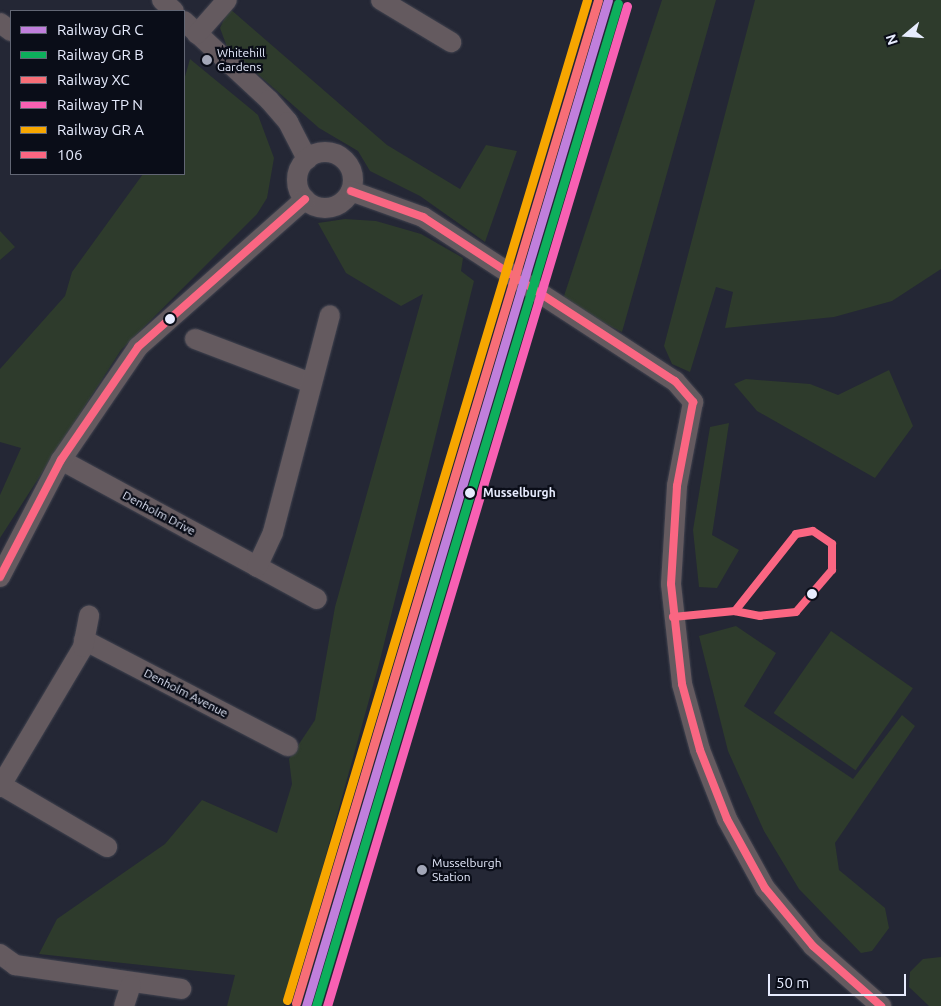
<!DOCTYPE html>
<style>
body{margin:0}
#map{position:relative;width:941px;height:1006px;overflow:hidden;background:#242735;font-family:Ubuntu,sans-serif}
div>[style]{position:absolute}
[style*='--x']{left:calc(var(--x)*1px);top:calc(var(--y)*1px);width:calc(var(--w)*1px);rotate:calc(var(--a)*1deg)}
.green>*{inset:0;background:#2e3b2c;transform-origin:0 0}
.roads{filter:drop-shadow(0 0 1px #41434f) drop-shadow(0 0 1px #41434f)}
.minor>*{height:20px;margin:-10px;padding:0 10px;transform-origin:10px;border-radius:10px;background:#645a5f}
.minor>.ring{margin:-10px;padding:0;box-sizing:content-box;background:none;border:20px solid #645a5f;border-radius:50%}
.bus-1>*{height:8px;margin:-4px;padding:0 4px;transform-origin:4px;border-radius:4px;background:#fa6682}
.rail-1>*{height:9px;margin:-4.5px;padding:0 4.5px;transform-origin:4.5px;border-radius:4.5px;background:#c07fdc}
.rail-2>*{height:9px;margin:-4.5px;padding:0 4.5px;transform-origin:4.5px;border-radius:4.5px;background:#0daf5c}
.rail-3>*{height:9px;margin:-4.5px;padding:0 4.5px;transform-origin:4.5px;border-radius:4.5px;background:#f76e77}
.rail-4>*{height:9px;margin:-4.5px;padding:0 4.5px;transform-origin:4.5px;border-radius:4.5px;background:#f860b3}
.rail-5>*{height:9px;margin:-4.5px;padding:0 4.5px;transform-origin:4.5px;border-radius:4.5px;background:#f7a600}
.dots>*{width:14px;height:14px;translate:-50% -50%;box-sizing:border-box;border:2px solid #0a0d18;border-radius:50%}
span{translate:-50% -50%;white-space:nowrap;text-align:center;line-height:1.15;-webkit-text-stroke:4.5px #0a0d18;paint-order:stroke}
.poi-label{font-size:12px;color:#e7ecfe}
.left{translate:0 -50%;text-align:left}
.stop-label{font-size:12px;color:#e7ecfe;font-weight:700}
.street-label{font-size:12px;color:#e7ecfe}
.legend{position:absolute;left:10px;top:10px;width:175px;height:165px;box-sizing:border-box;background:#0a0d18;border:1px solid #626674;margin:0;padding:6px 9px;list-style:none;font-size:15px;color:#e7ecfe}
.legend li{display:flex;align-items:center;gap:10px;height:25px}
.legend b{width:25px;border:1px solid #626674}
.north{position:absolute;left:881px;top:10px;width:50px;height:50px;-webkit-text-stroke:4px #0a0d18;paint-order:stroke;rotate:252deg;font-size:14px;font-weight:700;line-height:20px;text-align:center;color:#e7ecfe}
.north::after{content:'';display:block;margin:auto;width:18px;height:22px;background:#e7ecfe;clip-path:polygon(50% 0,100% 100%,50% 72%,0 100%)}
.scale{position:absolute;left:768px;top:974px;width:138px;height:22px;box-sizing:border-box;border:2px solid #e7ecfe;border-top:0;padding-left:6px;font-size:15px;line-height:18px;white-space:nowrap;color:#e7ecfe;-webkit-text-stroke:4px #0a0d18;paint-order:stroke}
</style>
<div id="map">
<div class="green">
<i style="clip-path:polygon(662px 0,716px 0,622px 332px,562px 302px)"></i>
<i style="clip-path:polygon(755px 0,941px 0,941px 269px,892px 301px,834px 317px,725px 328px,733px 292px,716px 287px,690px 372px,672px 364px,664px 346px)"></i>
<i style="clip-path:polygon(229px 8px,387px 145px,460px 189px,486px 145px,517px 151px,485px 242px,420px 196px,370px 171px,358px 151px,319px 128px,227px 47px,220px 28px)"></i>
<i style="clip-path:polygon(190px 59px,258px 115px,274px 158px,267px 198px,257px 214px,121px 350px,0 538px,0 495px,21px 448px,0 442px,0 369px,65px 296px,72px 272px,143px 174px,184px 174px,184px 80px)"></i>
<i style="clip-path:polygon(345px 219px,376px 221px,421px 234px,463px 258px,461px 271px,474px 281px,379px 664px,284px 1006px,227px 1006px,235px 975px,39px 954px,57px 919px,165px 844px,202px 800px,277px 833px,292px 784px,289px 759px,315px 720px,335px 607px,423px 294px,401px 306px,346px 273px,318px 223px)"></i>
<i style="clip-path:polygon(0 231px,15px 247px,0 260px)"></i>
<i style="clip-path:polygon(889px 370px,913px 426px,875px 478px,757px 411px,734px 384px,746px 379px,810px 384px,838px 395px)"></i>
<i style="clip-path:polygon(729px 423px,712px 535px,739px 550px,717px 588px,699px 587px,693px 530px,710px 427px)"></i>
<i style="clip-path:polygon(736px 626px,776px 653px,744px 706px,853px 779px,902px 715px,915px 726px,835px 843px,839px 870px,885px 908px,889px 928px,872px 951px,861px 953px,799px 889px,764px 831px,728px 751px,699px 636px)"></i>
<i style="left:831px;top:631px;width:100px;height:100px;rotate:35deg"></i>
<i style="clip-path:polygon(941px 957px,941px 1006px,929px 1006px,909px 987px,910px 972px,923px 959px)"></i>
</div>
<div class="roads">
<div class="minor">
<i style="--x:162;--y:0;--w:16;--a:43"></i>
<i style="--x:381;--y:0;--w:82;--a:31"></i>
<i style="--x:184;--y:21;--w:116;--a:42.9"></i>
<i style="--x:269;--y:100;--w:29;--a:49"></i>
<i style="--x:288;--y:122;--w:42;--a:62.8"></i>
<i style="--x:0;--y:23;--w:14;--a:36"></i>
<i style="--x:197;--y:34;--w:45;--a:-48.6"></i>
<i class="ring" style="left:297px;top:152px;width:36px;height:36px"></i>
<i style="--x:351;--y:191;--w:77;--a:19.9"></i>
<i style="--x:423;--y:217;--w:301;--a:33.1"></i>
<i style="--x:675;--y:381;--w:28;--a:49"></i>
<i style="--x:693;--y:402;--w:86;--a:100.8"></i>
<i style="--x:677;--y:486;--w:98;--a:93.5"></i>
<i style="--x:671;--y:584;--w:101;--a:83.7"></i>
<i style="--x:682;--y:684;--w:68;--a:74.7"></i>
<i style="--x:700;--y:750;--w:74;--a:68.6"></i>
<i style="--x:727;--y:819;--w:79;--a:61.2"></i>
<i style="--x:765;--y:888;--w:75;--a:50.4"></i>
<i style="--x:813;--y:946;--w:91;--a:41.4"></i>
<i style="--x:195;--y:339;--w:124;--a:20.8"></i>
<i style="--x:61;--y:460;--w:291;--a:28.5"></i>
<i style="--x:257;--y:567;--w:38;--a:-65"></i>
<i style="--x:273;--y:532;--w:224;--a:-75.3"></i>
<i style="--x:0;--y:577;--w:132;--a:-62.5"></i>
<i style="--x:61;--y:460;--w:137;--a:-55.7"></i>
<i style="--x:138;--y:347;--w:223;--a:-41.5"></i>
<i style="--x:84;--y:640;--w:230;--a:27.5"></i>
<i style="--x:1;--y:785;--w:123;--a:30.3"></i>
<i style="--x:0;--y:787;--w:163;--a:-59.3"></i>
<i style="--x:83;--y:647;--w:32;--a:-79"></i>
<i style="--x:0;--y:954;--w:19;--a:36"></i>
<i style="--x:15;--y:965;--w:168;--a:8.2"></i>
<i style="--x:124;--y:1006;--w:22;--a:-72"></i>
</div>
</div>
<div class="bus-1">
<i style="--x:351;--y:191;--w:77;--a:19.9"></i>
<i style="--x:423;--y:217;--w:301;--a:33.1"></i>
<i style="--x:675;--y:381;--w:28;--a:49"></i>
<i style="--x:693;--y:402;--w:86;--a:100.8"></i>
<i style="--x:677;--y:486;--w:98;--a:93.5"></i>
<i style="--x:671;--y:584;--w:101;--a:83.7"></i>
<i style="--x:682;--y:684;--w:68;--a:74.7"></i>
<i style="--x:700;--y:750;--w:74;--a:68.6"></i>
<i style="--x:727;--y:819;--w:79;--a:61.2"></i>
<i style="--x:765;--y:888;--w:75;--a:50.4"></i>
<i style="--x:813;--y:946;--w:91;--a:41.4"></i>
<i style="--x:813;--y:531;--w:23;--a:34"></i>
<i style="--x:832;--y:544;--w:26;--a:90"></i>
<i style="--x:832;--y:570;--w:55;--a:130.6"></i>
<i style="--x:796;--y:612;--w:36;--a:174"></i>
<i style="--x:760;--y:616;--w:25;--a:-169"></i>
<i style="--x:735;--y:611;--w:98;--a:-51.6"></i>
<i style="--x:796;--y:534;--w:17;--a:-10"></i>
<i style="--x:0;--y:577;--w:132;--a:-62.5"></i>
<i style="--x:61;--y:460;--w:137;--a:-55.7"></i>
<i style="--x:138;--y:347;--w:223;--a:-41.5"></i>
<i style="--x:673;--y:617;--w:62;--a:-5.5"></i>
</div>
<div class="rail-1">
<i style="--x:306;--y:1006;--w:1050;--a:-73.29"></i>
</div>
<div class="rail-2">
<i style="--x:316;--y:1006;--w:1047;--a:-73.24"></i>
</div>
<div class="rail-3">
<i style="--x:296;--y:1003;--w:1047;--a:-73.24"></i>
</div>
<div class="rail-4">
<i style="--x:327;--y:1006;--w:1044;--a:-73.3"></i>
</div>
<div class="rail-5">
<i style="--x:287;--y:1000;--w:1044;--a:-73.3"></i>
</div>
<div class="dots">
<i style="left:207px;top:60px;background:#a3a7b8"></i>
<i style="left:170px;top:319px;background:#e7ecfe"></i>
<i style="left:470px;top:493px;background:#e7ecfe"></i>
<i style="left:812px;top:594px;background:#e7ecfe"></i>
<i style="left:422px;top:870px;background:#a3a7b8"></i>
</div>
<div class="poi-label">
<span class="left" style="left:217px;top:60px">Whitehill<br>Gardens</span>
<span class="left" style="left:432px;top:870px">Musselburgh<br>Station</span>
</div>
<div class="stop-label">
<span class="left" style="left:483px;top:493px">Musselburgh</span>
</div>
<div class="street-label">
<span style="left:159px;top:513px;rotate:28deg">Denholm Drive</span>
<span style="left:186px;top:693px;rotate:27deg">Denholm Avenue</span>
</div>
<ul class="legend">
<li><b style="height:6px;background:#c07fdc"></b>Railway GR C</li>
<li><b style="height:6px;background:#0daf5c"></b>Railway GR B</li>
<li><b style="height:6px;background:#f76e77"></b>Railway XC</li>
<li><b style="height:6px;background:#f860b3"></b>Railway TP N</li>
<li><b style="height:6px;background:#f7a600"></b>Railway GR A</li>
<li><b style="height:6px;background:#fa6682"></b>106</li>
</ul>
<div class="north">N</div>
<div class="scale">50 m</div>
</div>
